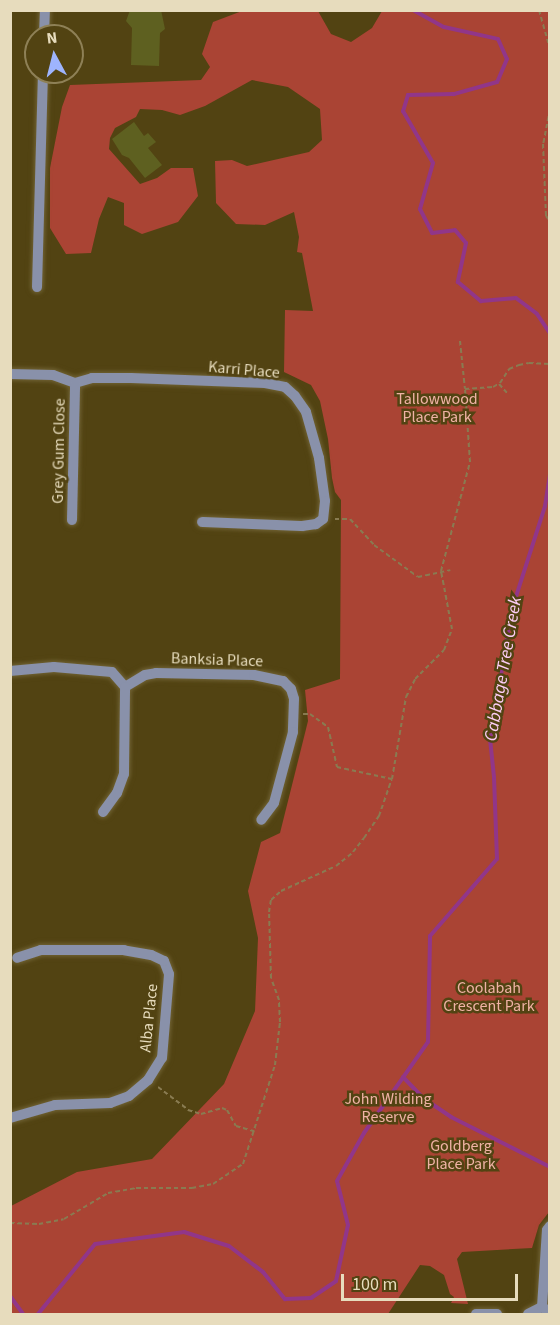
<!DOCTYPE html>
<style>
body{margin:0}
#map{position:relative;width:560px;height:1325px;overflow:hidden;background:#524312;font-family:"Source Sans 3",sans-serif}
div>[style]{position:absolute}
[style*='--x']{left:calc(var(--x)*1px);top:calc(var(--y)*1px);width:calc(var(--w)*1px);rotate:calc(var(--a)*1deg)}
.green>*{inset:0;background:#aa4434}
.stream>*{height:4px;margin:-2px;padding:0 2px;transform-origin:2px;border-radius:2px;background:#913689}
.building>*{inset:0;background:#5e6020}
.path>*{height:2px;margin-top:-1px;transform-origin:0;background:repeating-linear-gradient(90deg,#897b51 0 4.5px,transparent 0 7.5px)}
.roads{filter:drop-shadow(0 0 2px #706234) drop-shadow(0 0 2px #706234)}
.minor>*{height:10px;margin:-5px;padding:0 5px;transform-origin:5px;border-radius:5px;background:#8991aa}
span{translate:-50% -50%;white-space:nowrap;text-align:center;line-height:1.15;-webkit-text-stroke:5px #524312;paint-order:stroke}
.street-label{font-size:16px;color:#e7dcbd}
.park-label{font-size:16px;color:#f0b2a5}
.water-label{font-size:18px;color:#fdcdf6;font-style:italic}
.frame{position:absolute;inset:0;border:12px solid #e7dcbd;pointer-events:none}
.north{position:absolute;left:24px;top:24px;width:60px;height:60px;box-sizing:border-box;background:#524312;border:2px solid #8e8056;border-radius:50%;rotate:353deg;font-size:16px;font-weight:700;line-height:24px;text-align:center;color:#e7dcbd}
.north::after{content:'';display:block;margin:auto;width:21px;height:27px;background:#9eb4fd;clip-path:polygon(50% 0,100% 100%,50% 72%,0 100%)}
.scale{position:absolute;left:341px;top:1274px;width:177px;height:27px;box-sizing:border-box;border:3px solid #e7dcbd;border-top:0;padding-left:8px;font-size:18px;line-height:21px;white-space:nowrap;color:#e7dcbd;-webkit-text-stroke:4px #524312;paint-order:stroke}
</style>
<div id="map">
<div class="green">
<i style="clip-path:polygon(242px 11px,318px 11px,331px 34px,351px 42px,372px 28px,382px 11px,549px 11px,549px 1212px,539px 1225px,532px 1248px,462px 1252px,457px 1259px,468px 1304px,451px 1303px,454px 1297px,450px 1294px,444px 1275px,430px 1266px,420px 1265px,388px 1314px,11px 1314px,11px 1206px,77px 1172px,152px 1159px,224px 1084px,255px 1011px,258px 938px,248px 891px,261px 842px,280px 833px,308px 721px,305px 690px,340px 679px,341px 500px,335px 492px,332px 478px,328px 439px,320px 401px,311px 385px,284px 372px,285px 310px,313px 311px,302px 253px,297px 252px,299px 237px,294px 212px,265px 225px,236px 224px,216px 203px,215px 161px,232px 160px,247px 166px,309px 152px,322px 140px,320px 109px,288px 87px,252px 80px,205px 106px,180px 115px,162px 110px,140px 109px,136px 117px,115px 128px,110px 138px,109px 149px,140px 184px,157px 178px,171px 168px,193px 168px,198px 196px,178px 222px,142px 234px,124px 225px,124px 203px,108px 197px,99px 219px,91px 253px,66px 254px,50px 228px,50px 168px,62px 107px,70px 85px,201px 80px,210px 67px,202px 54px,213px 22px)"></i>
</div>
<div class="stream">
<i style="--x:413;--y:10;--w:35;--a:29"></i>
<i style="--x:444;--y:27;--w:55;--a:12.5"></i>
<i style="--x:498;--y:39;--w:22;--a:66"></i>
<i style="--x:507;--y:59;--w:25;--a:113"></i>
<i style="--x:497;--y:82;--w:45;--a:164.4"></i>
<i style="--x:454;--y:94;--w:46;--a:178.8"></i>
<i style="--x:408;--y:95;--w:17;--a:107"></i>
<i style="--x:403;--y:111;--w:60;--a:60"></i>
<i style="--x:433;--y:163;--w:48;--a:105.8"></i>
<i style="--x:420;--y:209;--w:27;--a:63"></i>
<i style="--x:432;--y:233;--w:23;--a:-7"></i>
<i style="--x:455;--y:230;--w:17;--a:50"></i>
<i style="--x:466;--y:243;--w:40;--a:102"></i>
<i style="--x:458;--y:282;--w:30;--a:40"></i>
<i style="--x:481;--y:301;--w:35;--a:-5"></i>
<i style="--x:516;--y:298;--w:26;--a:37"></i>
<i style="--x:537;--y:314;--w:23;--a:56"></i>
<i style="--x:403;--y:1077;--w:29;--a:46"></i>
<i style="--x:423;--y:1098;--w:34;--a:34"></i>
<i style="--x:451;--y:1117;--w:111;--a:26.8"></i>
<i style="--x:10;--y:1296;--w:22;--a:54"></i>
<i style="--x:38;--y:1314;--w:90;--a:-50.8"></i>
<i style="--x:95;--y:1244;--w:90;--a:-7.7"></i>
<i style="--x:184;--y:1232;--w:47;--a:17.3"></i>
<i style="--x:229;--y:1246;--w:43;--a:37.4"></i>
<i style="--x:263;--y:1272;--w:35;--a:51"></i>
<i style="--x:285;--y:1299;--w:26;--a:-2"></i>
<i style="--x:311;--y:1298;--w:30;--a:-34"></i>
<i style="--x:336;--y:1281;--w:57;--a:-77.9"></i>
<i style="--x:348;--y:1225;--w:45;--a:-104"></i>
<i style="--x:337;--y:1181;--w:55;--a:-60.6"></i>
<i style="--x:364;--y:1133;--w:111;--a:-54.9"></i>
<i style="--x:428;--y:1042;--w:106;--a:-88.9"></i>
<i style="--x:430;--y:936;--w:102;--a:-49"></i>
<i style="--x:497;--y:859;--w:82;--a:-92.1"></i>
<i style="--x:494;--y:777;--w:37;--a:-96"></i>
<i style="--x:490;--y:740;--w:133;--a:-80.5"></i>
<i style="--x:512;--y:609;--w:108;--a:-72.2"></i>
<i style="--x:545;--y:506;--w:32;--a:-81"></i>
</div>
<div class="building">
<i style="clip-path:polygon(130px 10px,161px 10px,165px 29px,160px 33px,159px 66px,131px 65px,132px 28px,126px 21px)"></i>
<i style="clip-path:polygon(134px 122px,144px 136px,148px 133px,156px 142px,148px 148px,162px 165px,145px 178px,129px 158px,122px 155px,112px 139px)"></i>
</div>
<div class="path">
<i style="--x:539;--y:10;--w:41;--a:74.2"></i>
<i style="--x:550;--y:109;--w:36;--a:101"></i>
<i style="--x:543;--y:144;--w:72;--a:87.6"></i>
<i style="--x:546;--y:216;--w:6;--a:51"></i>
<i style="--x:460;--y:341;--w:48;--a:84.1"></i>
<i style="--x:499;--y:384;--w:15;--a:48"></i>
<i style="--x:335;--y:519;--w:15;--a:0"></i>
<i style="--x:350;--y:519;--w:35;--a:47"></i>
<i style="--x:374;--y:545;--w:54;--a:36"></i>
<i style="--x:418;--y:577;--w:33;--a:-12"></i>
<i style="--x:303;--y:714;--w:7;--a:0"></i>
<i style="--x:310;--y:714;--w:22;--a:36"></i>
<i style="--x:328;--y:727;--w:41;--a:77.3"></i>
<i style="--x:337;--y:767;--w:56;--a:12.3"></i>
<i style="--x:158;--y:1087;--w:38;--a:37"></i>
<i style="--x:188;--y:1110;--w:14;--a:17"></i>
<i style="--x:201;--y:1114;--w:22;--a:-16"></i>
<i style="--x:222;--y:1108;--w:5;--a:22"></i>
<i style="--x:227;--y:1110;--w:18;--a:61"></i>
<i style="--x:236;--y:1126;--w:19;--a:16"></i>
<i style="--x:10;--y:1223;--w:29;--a:2"></i>
<i style="--x:39;--y:1224;--w:25;--a:-11"></i>
<i style="--x:64;--y:1219;--w:51;--a:-30.6"></i>
<i style="--x:108;--y:1193;--w:28;--a:-10"></i>
<i style="--x:136;--y:1188;--w:56;--a:0"></i>
<i style="--x:192;--y:1188;--w:21;--a:-11"></i>
<i style="--x:213;--y:1184;--w:36;--a:-34"></i>
<i style="--x:243;--y:1164;--w:104;--a:-72.1"></i>
<i style="--x:275;--y:1065;--w:43;--a:-83.4"></i>
<i style="--x:280;--y:1022;--w:22;--a:-93"></i>
<i style="--x:279;--y:1000;--w:23;--a:-110"></i>
<i style="--x:271;--y:978;--w:66;--a:-91.7"></i>
<i style="--x:269;--y:912;--w:12;--a:-81"></i>
<i style="--x:271;--y:900;--w:13;--a:-42"></i>
<i style="--x:281;--y:891;--w:60;--a:-24.4"></i>
<i style="--x:336;--y:866;--w:22;--a:-39"></i>
<i style="--x:353;--y:852;--w:18;--a:-52"></i>
<i style="--x:364;--y:838;--w:27;--a:-56"></i>
<i style="--x:379;--y:816;--w:39;--a:-71"></i>
<i style="--x:392;--y:779;--w:83;--a:-80.3"></i>
<i style="--x:406;--y:697;--w:20;--a:-63"></i>
<i style="--x:415;--y:679;--w:41;--a:-45"></i>
<i style="--x:444;--y:650;--w:22;--a:-69"></i>
<i style="--x:452;--y:629;--w:59;--a:-100.7"></i>
<i style="--x:441;--y:571;--w:113;--a:-75.1"></i>
<i style="--x:470;--y:462;--w:73;--a:-93.9"></i>
<i style="--x:465;--y:389;--w:28;--a:-4"></i>
<i style="--x:493;--y:387;--w:8;--a:-30"></i>
<i style="--x:500;--y:383;--w:17;--a:-57"></i>
<i style="--x:509;--y:369;--w:11;--a:-22"></i>
<i style="--x:519;--y:365;--w:10;--a:-11"></i>
<i style="--x:529;--y:363;--w:21;--a:3"></i>
</div>
<div class="roads">
<div class="minor">
<i style="--x:44;--y:36;--w:26;--a:-88"></i>
<i style="--x:37;--y:287;--w:215;--a:-88.4"></i>
<i style="--x:10;--y:374;--w:43;--a:1.3"></i>
<i style="--x:53;--y:375;--w:23;--a:20"></i>
<i style="--x:75;--y:383;--w:18;--a:-16"></i>
<i style="--x:92;--y:378;--w:39;--a:0"></i>
<i style="--x:131;--y:378;--w:134;--a:2.1"></i>
<i style="--x:265;--y:383;--w:20;--a:11"></i>
<i style="--x:285;--y:387;--w:13;--a:42"></i>
<i style="--x:295;--y:396;--w:19;--a:55"></i>
<i style="--x:306;--y:412;--w:48;--a:74.2"></i>
<i style="--x:319;--y:458;--w:43;--a:82.1"></i>
<i style="--x:325;--y:501;--w:18;--a:96"></i>
<i style="--x:323;--y:519;--w:9;--a:144"></i>
<i style="--x:316;--y:524;--w:14;--a:172"></i>
<i style="--x:302;--y:526;--w:100;--a:-177.7"></i>
<i style="--x:72;--y:520;--w:137;--a:-88.7"></i>
<i style="--x:10;--y:671;--w:44;--a:-5.2"></i>
<i style="--x:54;--y:667;--w:58;--a:4.9"></i>
<i style="--x:112;--y:672;--w:20;--a:49"></i>
<i style="--x:125;--y:687;--w:23;--a:-31"></i>
<i style="--x:145;--y:675;--w:11;--a:-10"></i>
<i style="--x:156;--y:673;--w:98;--a:1.2"></i>
<i style="--x:254;--y:675;--w:30;--a:12"></i>
<i style="--x:283;--y:681;--w:11;--a:45"></i>
<i style="--x:291;--y:689;--w:10;--a:73"></i>
<i style="--x:294;--y:699;--w:33;--a:92"></i>
<i style="--x:293;--y:732;--w:73;--a:105"></i>
<i style="--x:274;--y:803;--w:21;--a:127"></i>
<i style="--x:103;--y:812;--w:24;--a:-54"></i>
<i style="--x:117;--y:793;--w:20;--a:-70"></i>
<i style="--x:124;--y:774;--w:87;--a:-89.3"></i>
<i style="--x:10;--y:1118;--w:47;--a:-16.1"></i>
<i style="--x:55;--y:1105;--w:55;--a:-2.1"></i>
<i style="--x:110;--y:1103;--w:20;--a:-20"></i>
<i style="--x:129;--y:1096;--w:25;--a:-40"></i>
<i style="--x:148;--y:1080;--w:26;--a:-58"></i>
<i style="--x:162;--y:1058;--w:84;--a:-85.2"></i>
<i style="--x:169;--y:974;--w:14;--a:-111"></i>
<i style="--x:164;--y:961;--w:14;--a:-155"></i>
<i style="--x:151;--y:955;--w:27;--a:-170"></i>
<i style="--x:124;--y:950;--w:83;--a:180"></i>
<i style="--x:41;--y:950;--w:25;--a:162"></i>
<i style="--x:542;--y:1307;--w:77;--a:-86.3"></i>
<i style="--x:547;--y:1230;--w:5;--a:-53"></i>
<i style="--x:476;--y:1314;--w:21;--a:0"></i>
<i style="--x:528;--y:1314;--w:16;--a:-27"></i>
<i style="--x:542;--y:1307;--w:9;--a:32"></i>
</div>
</div>
<div class="street-label">
<span style="left:244px;top:370px;rotate:5deg">Karri Place</span>
<span style="left:59px;top:451px;rotate:-89deg">Grey Gum Close</span>
<span style="left:217px;top:660px;rotate:2deg">Banksia Place</span>
<span style="left:149px;top:1018px;rotate:-84deg">Alba Place</span>
</div>
<div class="park-label">
<span style="left:437px;top:408px">Tallowwood<br>Place Park</span>
<span style="left:489px;top:997px">Coolabah<br>Crescent Park</span>
<span style="left:388px;top:1108px">John Wilding<br>Reserve</span>
<span style="left:461px;top:1155px">Goldberg<br>Place Park</span>
</div>
<div class="water-label">
<span style="left:504px;top:669px;rotate:-80deg">Cabbage Tree Creek</span>
</div>
<div class="frame"></div>
<div class="north">N</div>
<div class="scale">100 m</div>
</div>
